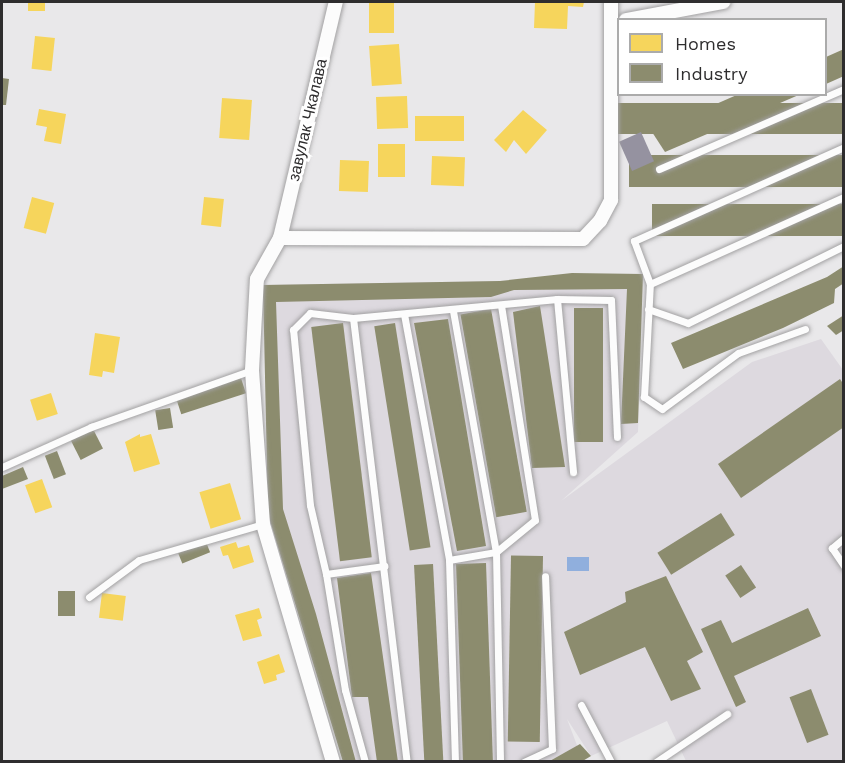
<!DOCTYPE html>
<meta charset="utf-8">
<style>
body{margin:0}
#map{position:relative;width:845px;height:763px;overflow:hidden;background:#e9e8ea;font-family:"Work Sans",sans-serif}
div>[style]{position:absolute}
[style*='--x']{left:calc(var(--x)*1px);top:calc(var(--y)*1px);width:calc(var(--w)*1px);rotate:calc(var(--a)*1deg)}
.built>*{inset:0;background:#ddd9df}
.water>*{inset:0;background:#90afdd;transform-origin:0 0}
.homes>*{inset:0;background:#f6d55c;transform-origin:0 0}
.industry>*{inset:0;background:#8c8c6e;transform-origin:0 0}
.building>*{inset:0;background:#9592a0;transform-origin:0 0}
.roads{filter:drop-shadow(0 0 2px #a2a1a2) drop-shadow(0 0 2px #a2a1a2)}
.service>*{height:7px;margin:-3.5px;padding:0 3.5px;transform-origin:3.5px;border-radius:3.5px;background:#fcfcfc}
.minor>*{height:14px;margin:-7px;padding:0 7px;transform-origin:7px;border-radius:7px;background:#fcfcfc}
span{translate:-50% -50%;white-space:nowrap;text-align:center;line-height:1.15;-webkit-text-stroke:6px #fff;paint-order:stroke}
.street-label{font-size:16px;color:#2e2d2e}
.frame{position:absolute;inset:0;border:3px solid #2e2d2e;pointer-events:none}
.legend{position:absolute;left:617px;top:18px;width:210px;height:78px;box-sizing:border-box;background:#fff;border:2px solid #ababab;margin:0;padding:8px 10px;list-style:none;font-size:18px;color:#2e2d2e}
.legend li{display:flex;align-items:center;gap:12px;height:30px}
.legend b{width:30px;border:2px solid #ababab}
</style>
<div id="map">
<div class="built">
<i style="clip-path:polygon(643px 274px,638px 432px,561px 501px,752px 362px,821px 339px,843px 370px,843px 761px,686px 761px,667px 721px,591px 756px,567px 719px,583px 761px,343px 761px,268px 514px,263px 285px,500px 281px)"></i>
</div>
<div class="water">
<i style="left:567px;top:557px;width:22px;height:14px"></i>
</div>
<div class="homes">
<i style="left:28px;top:2px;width:17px;height:9px"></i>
<i style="left:369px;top:2px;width:25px;height:31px"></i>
<i style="clip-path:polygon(535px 2px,584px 2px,583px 7px,568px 6px,567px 29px,534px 28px)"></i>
<i style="left:35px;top:36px;width:20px;height:33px;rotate:6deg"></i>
<i style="left:399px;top:44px;width:40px;height:30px;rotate:86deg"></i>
<i style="left:407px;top:96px;width:32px;height:31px;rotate:88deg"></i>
<i style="left:222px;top:98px;width:30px;height:40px;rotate:4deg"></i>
<i style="clip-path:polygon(39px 109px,66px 114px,61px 144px,44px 141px,47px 127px,36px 125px)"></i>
<i style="clip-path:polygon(523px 110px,547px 130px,526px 154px,514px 140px,506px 152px,494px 140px)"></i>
<i style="left:415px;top:116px;width:49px;height:25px"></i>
<i style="left:378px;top:144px;width:27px;height:33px"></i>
<i style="left:432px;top:156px;width:33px;height:29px;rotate:2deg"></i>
<i style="left:340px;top:160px;width:29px;height:31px;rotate:2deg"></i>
<i style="left:32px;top:197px;width:23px;height:32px;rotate:15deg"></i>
<i style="left:204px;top:197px;width:20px;height:28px;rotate:6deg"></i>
<i style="clip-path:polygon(95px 333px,120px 337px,114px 373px,103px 371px,102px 377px,89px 375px)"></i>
<i style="left:51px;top:393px;width:22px;height:22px;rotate:72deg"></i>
<i style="clip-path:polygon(140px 434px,140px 437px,151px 434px,160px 464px,134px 472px,125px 442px)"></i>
<i style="left:42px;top:479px;width:30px;height:18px;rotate:70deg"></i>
<i style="left:230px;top:483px;width:38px;height:32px;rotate:73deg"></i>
<i style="clip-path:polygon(236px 542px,238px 548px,249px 545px,254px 562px,233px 569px,228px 555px,223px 556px,220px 547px)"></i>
<i style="left:102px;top:593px;width:24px;height:25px;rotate:7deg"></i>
<i style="clip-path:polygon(259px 608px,262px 618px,257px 620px,262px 636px,243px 641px,235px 615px)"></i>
<i style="clip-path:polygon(279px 654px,285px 672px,276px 675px,277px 680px,264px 684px,257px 662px)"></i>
</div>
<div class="industry">
<i style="clip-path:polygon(844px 49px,844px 76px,826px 84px,826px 57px)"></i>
<i style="clip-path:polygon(2px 78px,9px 79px,6px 105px,2px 105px)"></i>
<i style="clip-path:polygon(739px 94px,801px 94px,665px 152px,652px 132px)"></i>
<i style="left:844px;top:103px;width:31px;height:227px;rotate:90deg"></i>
<i style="left:844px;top:155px;width:32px;height:215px;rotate:90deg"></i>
<i style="left:844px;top:204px;width:32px;height:192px;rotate:90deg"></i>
<i style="clip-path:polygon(844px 266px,844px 283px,835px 289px,834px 303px,783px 328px,683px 369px,671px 343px,827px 277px)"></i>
<i style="clip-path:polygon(572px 273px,643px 274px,638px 423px,621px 424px,627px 289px,514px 290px,491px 297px,276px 302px,283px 509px,316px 614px,356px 762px,343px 762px,268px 514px,263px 285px,500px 281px)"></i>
<i style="clip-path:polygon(540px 306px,565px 467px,532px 468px,513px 312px)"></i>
<i style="left:574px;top:308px;width:29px;height:134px"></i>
<i style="left:491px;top:309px;width:206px;height:31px;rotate:80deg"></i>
<i style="clip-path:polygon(844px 315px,844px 330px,836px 335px,827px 326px)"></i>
<i style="clip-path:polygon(448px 319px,486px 546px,457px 551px,414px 323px)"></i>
<i style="left:343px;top:323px;width:236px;height:32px;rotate:83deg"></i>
<i style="left:395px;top:323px;width:227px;height:21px;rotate:81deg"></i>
<i style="left:241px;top:378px;width:16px;height:68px;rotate:72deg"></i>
<i style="clip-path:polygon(840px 379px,844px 385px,844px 427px,741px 498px,718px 464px)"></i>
<i style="left:170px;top:408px;width:20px;height:15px;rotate:81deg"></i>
<i style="left:93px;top:429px;width:22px;height:25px;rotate:63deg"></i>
<i style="left:57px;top:451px;width:25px;height:13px;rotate:69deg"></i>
<i style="clip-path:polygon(23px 467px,28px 479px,2px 489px,2px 476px)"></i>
<i style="left:721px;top:513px;width:26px;height:75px;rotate:58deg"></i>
<i style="left:206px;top:542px;width:11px;height:30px;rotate:68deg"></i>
<i style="left:543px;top:556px;width:186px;height:32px;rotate:91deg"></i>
<i style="left:486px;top:563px;width:199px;height:30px;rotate:88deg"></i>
<i style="left:433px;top:564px;width:198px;height:19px;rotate:87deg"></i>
<i style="left:741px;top:565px;width:27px;height:19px;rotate:56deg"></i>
<i style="clip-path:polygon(371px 573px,398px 762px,377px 762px,368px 697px,352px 697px,337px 578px)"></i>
<i style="clip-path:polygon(666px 576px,703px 652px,687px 661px,701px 689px,671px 701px,645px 647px,580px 675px,564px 632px,626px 602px,625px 592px)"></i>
<i style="left:58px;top:591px;width:17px;height:25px"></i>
<i style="clip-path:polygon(808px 608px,821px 636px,734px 676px,746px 702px,736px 707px,701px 629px,721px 620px,732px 643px)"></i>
<i style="left:811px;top:689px;width:49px;height:23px;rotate:69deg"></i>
<i style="clip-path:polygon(580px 744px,591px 756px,581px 762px,548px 762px)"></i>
</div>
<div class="building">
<i style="left:641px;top:132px;width:32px;height:24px;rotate:66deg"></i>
</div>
<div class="roads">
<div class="service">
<i style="--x:659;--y:169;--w:202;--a:-23.4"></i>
<i style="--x:650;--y:284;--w:213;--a:-24.2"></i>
<i style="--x:557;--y:299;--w:174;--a:84.7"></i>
<i style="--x:648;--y:309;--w:42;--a:19.3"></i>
<i style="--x:688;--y:323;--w:174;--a:-26.3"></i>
<i style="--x:453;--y:311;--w:245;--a:79.9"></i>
<i style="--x:496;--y:552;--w:210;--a:88.9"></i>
<i style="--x:404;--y:314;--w:250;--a:79.6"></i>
<i style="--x:449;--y:560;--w:202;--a:88.3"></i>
<i style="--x:353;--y:318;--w:447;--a:83.1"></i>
<i style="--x:805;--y:329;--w:71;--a:160.3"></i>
<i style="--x:738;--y:353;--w:94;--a:143.6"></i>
<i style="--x:662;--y:409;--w:22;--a:-146"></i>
<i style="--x:644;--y:397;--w:113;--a:-87"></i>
<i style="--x:650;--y:284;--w:46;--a:-110.4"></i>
<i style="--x:634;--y:241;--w:230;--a:-24.1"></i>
<i style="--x:2;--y:467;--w:98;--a:-24.2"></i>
<i style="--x:91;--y:427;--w:171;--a:-19.5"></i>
<i style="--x:844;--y:538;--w:16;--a:140"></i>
<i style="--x:832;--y:548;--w:22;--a:56"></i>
<i style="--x:449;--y:560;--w:48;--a:-9.7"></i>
<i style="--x:496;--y:552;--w:50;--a:-39.4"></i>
<i style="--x:535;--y:520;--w:217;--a:-99"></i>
<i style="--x:326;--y:574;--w:59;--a:-7.9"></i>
<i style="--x:89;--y:597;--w:62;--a:-36.5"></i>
<i style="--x:139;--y:560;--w:129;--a:-16.2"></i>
<i style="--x:581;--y:705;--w:64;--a:62.2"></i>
<i style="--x:365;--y:762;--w:75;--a:-105.5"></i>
<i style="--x:345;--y:690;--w:118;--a:-99.3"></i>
<i style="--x:326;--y:574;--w:71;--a:-103.1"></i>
<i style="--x:310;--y:505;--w:176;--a:-95.5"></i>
<i style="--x:293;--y:330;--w:24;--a:-45"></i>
<i style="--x:310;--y:313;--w:43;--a:6.6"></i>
<i style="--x:353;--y:318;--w:205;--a:-5.3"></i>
<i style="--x:557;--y:299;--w:54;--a:1.1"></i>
<i style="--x:611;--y:300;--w:137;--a:87.5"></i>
<i style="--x:524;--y:762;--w:31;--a:-25"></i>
<i style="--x:552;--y:749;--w:173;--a:-92.3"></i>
<i style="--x:656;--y:762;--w:86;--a:-34.1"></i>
</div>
<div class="minor">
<i style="--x:626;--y:20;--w:99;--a:-10.5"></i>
<i style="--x:280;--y:238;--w:303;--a:0.2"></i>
<i style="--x:583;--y:239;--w:25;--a:-47"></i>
<i style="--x:600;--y:221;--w:24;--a:-62"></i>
<i style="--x:611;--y:200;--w:198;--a:-90"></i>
<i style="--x:333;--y:762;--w:248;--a:-106.4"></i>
<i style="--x:263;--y:524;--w:154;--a:-94.1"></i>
<i style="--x:252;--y:370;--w:91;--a:-86.9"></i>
<i style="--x:257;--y:279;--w:47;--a:-60.7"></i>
<i style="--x:280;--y:238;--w:243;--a:-76.7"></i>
</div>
</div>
<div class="street-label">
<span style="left:308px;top:120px;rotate:-77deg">завулак Чкалава</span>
</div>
<div class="frame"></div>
<ul class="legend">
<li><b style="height:16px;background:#f6d55c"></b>Homes</li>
<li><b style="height:16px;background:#8c8c6e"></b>Industry</li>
</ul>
</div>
